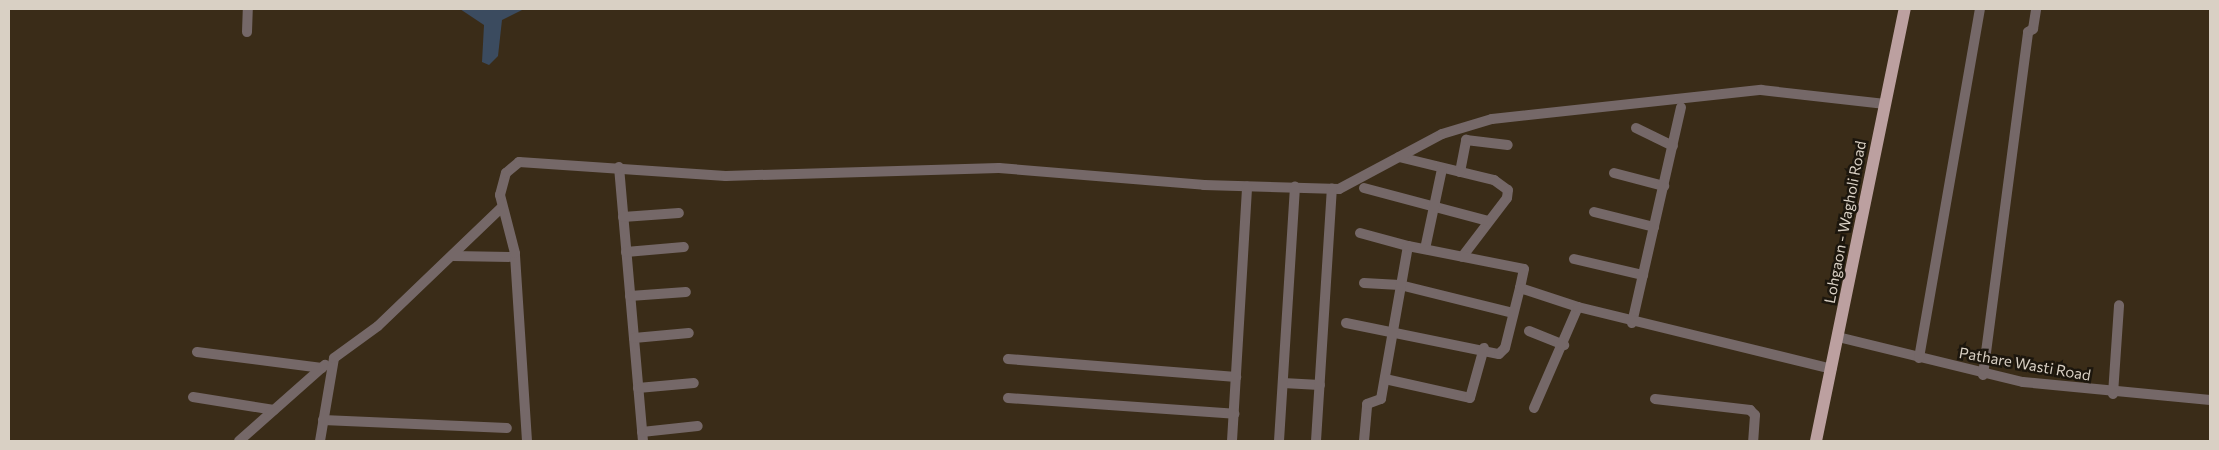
<!DOCTYPE html>
<style>
body{margin:0}
#map{position:relative;width:2219px;height:450px;overflow:hidden;background:#3a2c18;font-family:Commissioner,sans-serif}
div>[style]{position:absolute}
[style*='--x']{left:calc(var(--x)*1px);top:calc(var(--y)*1px);width:calc(var(--w)*1px);rotate:calc(var(--a)*1deg)}
.water>*{inset:0;background:#3b4b5f}
.minor>*{height:10px;margin:-5px;padding:0 5px;transform-origin:5px;border-radius:5px;background:#756868}
.primary>*{height:12px;margin:-6px;padding:0 6px;transform-origin:6px;border-radius:6px;background:#bca0a0}
span{translate:-50% -50%;white-space:nowrap;text-align:center;line-height:1.15;-webkit-text-stroke:5px #1c160d;paint-order:stroke}
.street-label{font-size:15px;color:#d9d0c4}
.frame{position:absolute;inset:0;border:10px solid #d9d0c4;pointer-events:none}
</style>
<div id="map">
<div class="water">
<i style="clip-path:polygon(524px 9px,502px 20px,498px 56px,489px 65px,482px 62px,484px 25px,460px 9px)"></i>
</div>
<div class="minor">
<i style="--x:247;--y:32;--w:23;--a:-88"></i>
<i style="--x:1636;--y:128;--w:41;--a:25.9"></i>
<i style="--x:1399;--y:157;--w:98;--a:13.6"></i>
<i style="--x:1494;--y:180;--w:17;--a:36"></i>
<i style="--x:1508;--y:190;--w:8;--a:97"></i>
<i style="--x:1507;--y:198;--w:74;--a:127.3"></i>
<i style="--x:619;--y:167;--w:275;--a:85"></i>
<i style="--x:1460;--y:172;--w:33;--a:-79"></i>
<i style="--x:1466;--y:140;--w:42;--a:6.8"></i>
<i style="--x:1614;--y:173;--w:52;--a:14.6"></i>
<i style="--x:1364;--y:188;--w:128;--a:14.9"></i>
<i style="--x:1594;--y:212;--w:62;--a:14"></i>
<i style="--x:623;--y:217;--w:56;--a:-4.1"></i>
<i style="--x:1360;--y:233;--w:50;--a:15.2"></i>
<i style="--x:1425;--y:249;--w:82;--a:-78"></i>
<i style="--x:626;--y:252;--w:58;--a:-4.9"></i>
<i style="--x:453;--y:256;--w:62;--a:0.9"></i>
<i style="--x:1574;--y:259;--w:71;--a:13.1"></i>
<i style="--x:1364;--y:283;--w:36;--a:3"></i>
<i style="--x:1400;--y:285;--w:116;--a:13.9"></i>
<i style="--x:630;--y:296;--w:56;--a:-4.1"></i>
<i style="--x:1346;--y:323;--w:156;--a:11.5"></i>
<i style="--x:1499;--y:354;--w:8;--a:-45"></i>
<i style="--x:1505;--y:348;--w:62;--a:-76"></i>
<i style="--x:1632;--y:323;--w:221;--a:-77.2"></i>
<i style="--x:1529;--y:331;--w:38;--a:22"></i>
<i style="--x:1838;--y:337;--w:190;--a:13.7"></i>
<i style="--x:2023;--y:382;--w:188;--a:5.5"></i>
<i style="--x:634;--y:338;--w:55;--a:-5.2"></i>
<i style="--x:197;--y:352;--w:126;--a:7.3"></i>
<i style="--x:1919;--y:358;--w:354;--a:-80.1"></i>
<i style="--x:1008;--y:359;--w:229;--a:4.5"></i>
<i style="--x:1983;--y:375;--w:346;--a:-82.5"></i>
<i style="--x:2028;--y:32;--w:6;--a:-31"></i>
<i style="--x:2033;--y:29;--w:20;--a:-81"></i>
<i style="--x:1385;--y:379;--w:87;--a:12.6"></i>
<i style="--x:1470;--y:398;--w:52;--a:-74.4"></i>
<i style="--x:1283;--y:383;--w:37;--a:3"></i>
<i style="--x:638;--y:388;--w:56;--a:-5.1"></i>
<i style="--x:2113;--y:394;--w:89;--a:-86.1"></i>
<i style="--x:193;--y:397;--w:82;--a:9.1"></i>
<i style="--x:1008;--y:398;--w:227;--a:4"></i>
<i style="--x:1655;--y:399;--w:96;--a:6.6"></i>
<i style="--x:1750;--y:410;--w:7;--a:45"></i>
<i style="--x:1755;--y:415;--w:26;--a:94"></i>
<i style="--x:1534;--y:408;--w:110;--a:-66.5"></i>
<i style="--x:323;--y:420;--w:184;--a:2.5"></i>
<i style="--x:642;--y:432;--w:56;--a:-6.1"></i>
<i style="--x:239;--y:441;--w:115;--a:-41.5"></i>
<i style="--x:320;--y:441;--w:84;--a:-80.4"></i>
<i style="--x:334;--y:358;--w:54;--a:-36"></i>
<i style="--x:378;--y:326;--w:170;--a:-43.8"></i>
<i style="--x:527;--y:441;--w:188;--a:-93.7"></i>
<i style="--x:515;--y:253;--w:60;--a:-104.5"></i>
<i style="--x:500;--y:195;--w:23;--a:-75"></i>
<i style="--x:506;--y:173;--w:17;--a:-40"></i>
<i style="--x:519;--y:162;--w:207;--a:3.9"></i>
<i style="--x:726;--y:176;--w:273;--a:-1.7"></i>
<i style="--x:999;--y:168;--w:206;--a:4.7"></i>
<i style="--x:1204;--y:185;--w:135;--a:1.7"></i>
<i style="--x:1339;--y:189;--w:117;--a:-28.1"></i>
<i style="--x:1442;--y:134;--w:52;--a:-16.7"></i>
<i style="--x:1492;--y:119;--w:271;--a:-6.2"></i>
<i style="--x:1761;--y:90;--w:125;--a:6.4"></i>
<i style="--x:1232;--y:441;--w:255;--a:-86.6"></i>
<i style="--x:1279;--y:441;--w:255;--a:-86.4"></i>
<i style="--x:1316;--y:441;--w:253;--a:-86.4"></i>
<i style="--x:1364;--y:441;--w:37;--a:-85"></i>
<i style="--x:1367;--y:404;--w:15;--a:-20"></i>
<i style="--x:1381;--y:399;--w:155;--a:-80"></i>
<i style="--x:1408;--y:246;--w:118;--a:11.2"></i>
<i style="--x:1524;--y:269;--w:19;--a:102"></i>
<i style="--x:1520;--y:288;--w:61;--a:18.1"></i>
<i style="--x:1578;--y:307;--w:261;--a:13.7"></i>
</div>
<div class="primary">
<i style="--x:1816;--y:441;--w:441;--a:-78.4"></i>
</div>
<div class="street-label">
<span style="left:1845px;top:222px;rotate:-79deg">Lohgaon - Wagholi Road</span>
<span style="left:2025px;top:364px;rotate:10deg">Pathare Wasti Road</span>
</div>
<div class="frame"></div>
</div>
